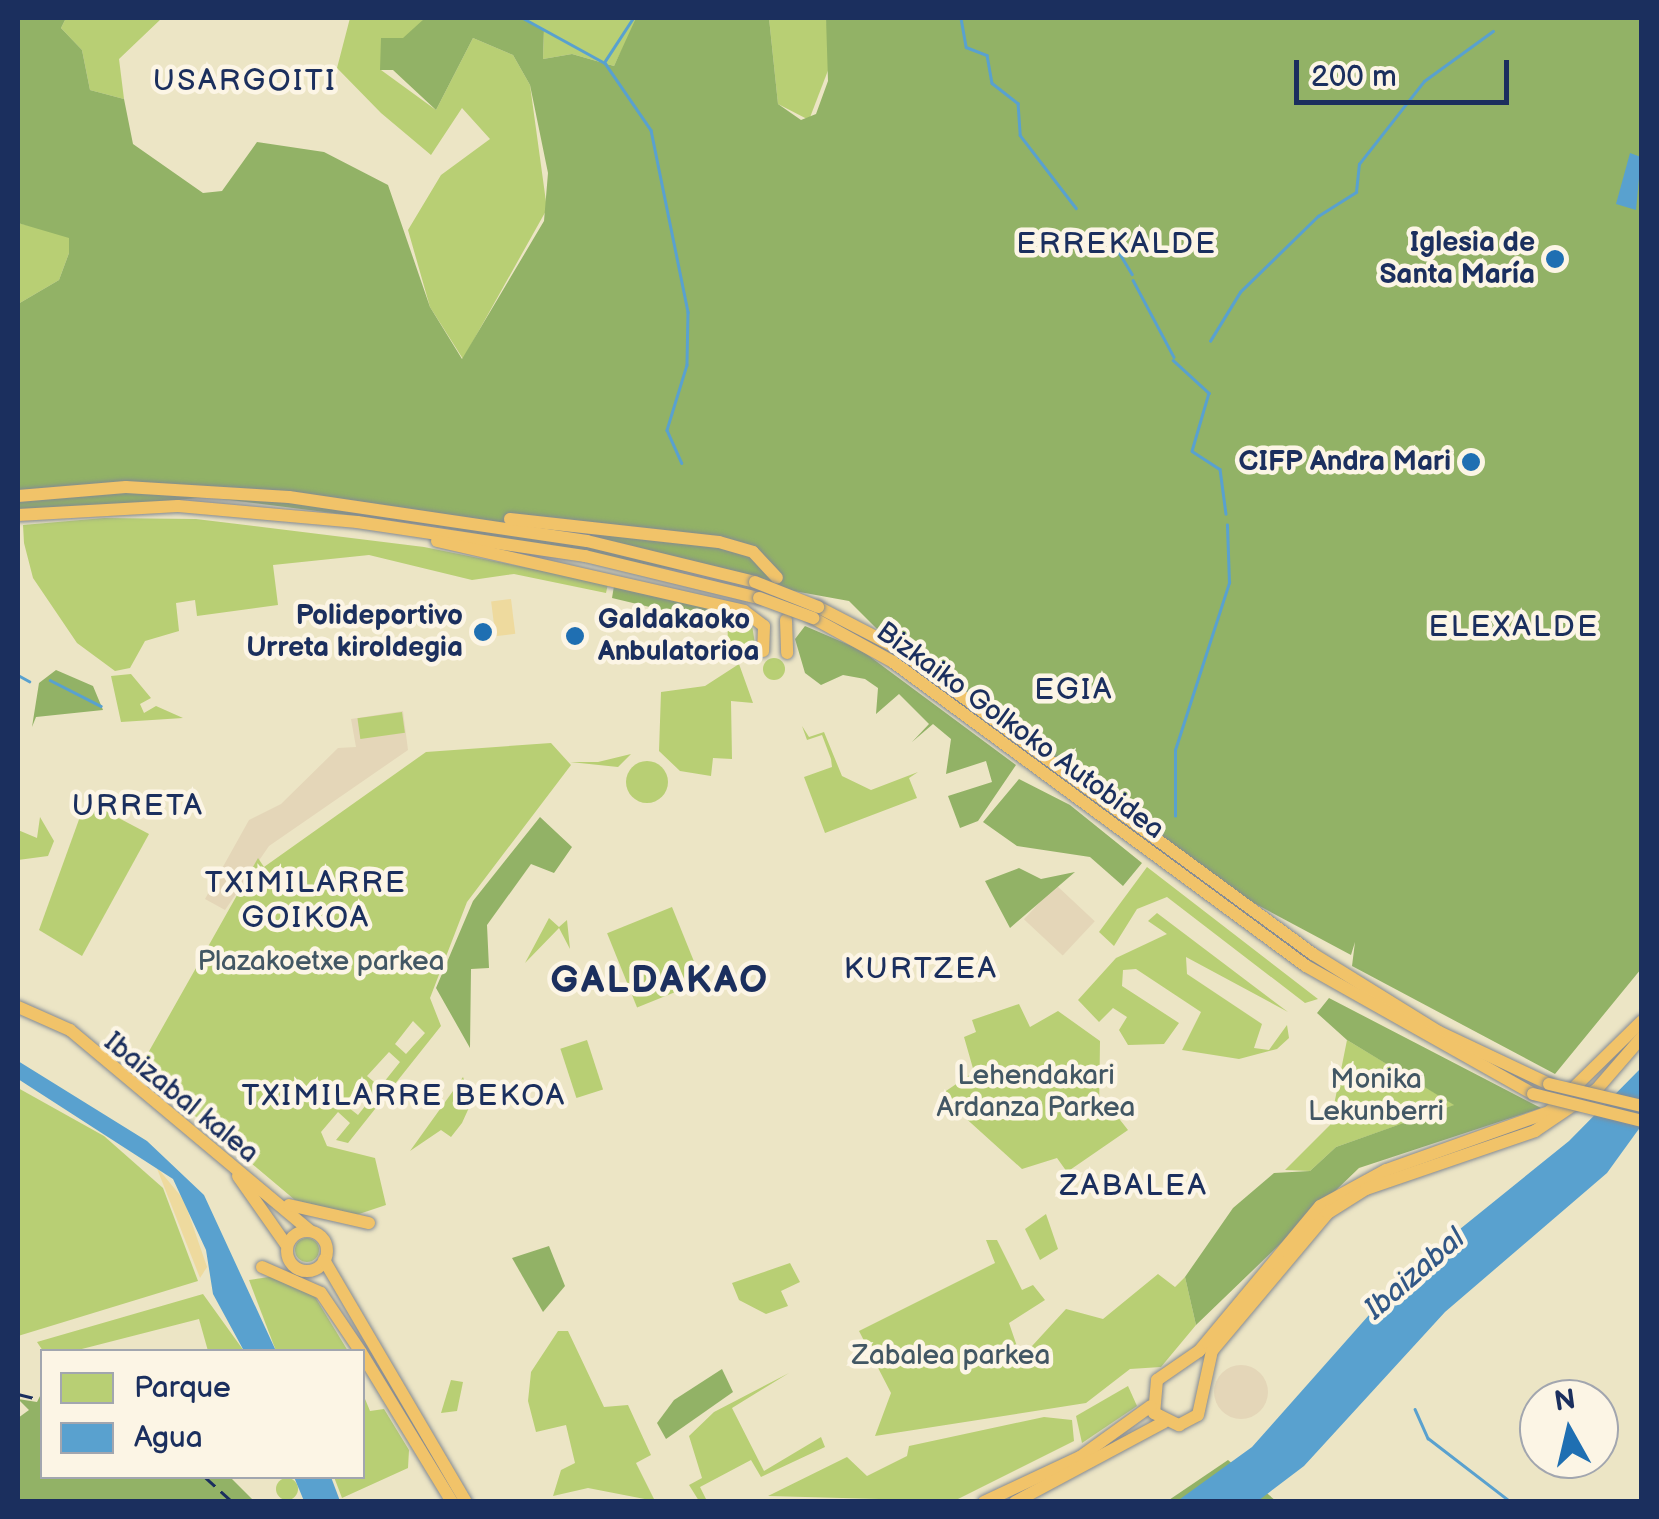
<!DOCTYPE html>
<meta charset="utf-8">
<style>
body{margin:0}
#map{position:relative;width:1659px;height:1519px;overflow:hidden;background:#ece5c5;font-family:"Balsamiq Sans",sans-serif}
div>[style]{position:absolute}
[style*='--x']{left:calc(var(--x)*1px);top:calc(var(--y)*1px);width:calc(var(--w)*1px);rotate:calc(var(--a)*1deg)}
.built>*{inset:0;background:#e4d6b8;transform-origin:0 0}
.round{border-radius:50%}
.green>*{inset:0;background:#b8cf74;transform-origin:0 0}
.forest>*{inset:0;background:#92b266}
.sand>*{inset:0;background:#eeda9e;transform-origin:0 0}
.water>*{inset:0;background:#59a1cf}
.stream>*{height:2.5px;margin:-1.25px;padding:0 1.25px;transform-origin:1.25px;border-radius:1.25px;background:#59a1cf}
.roads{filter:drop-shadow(0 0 2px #848a92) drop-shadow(0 0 2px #848a92)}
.highway>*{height:12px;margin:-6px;padding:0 6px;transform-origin:6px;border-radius:6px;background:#f1c369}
.highway>.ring{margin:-6px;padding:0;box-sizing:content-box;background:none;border:12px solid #f1c369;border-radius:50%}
.rail>*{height:2.5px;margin-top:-1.25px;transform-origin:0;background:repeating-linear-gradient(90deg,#1b2f5e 0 15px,transparent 0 23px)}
.bridges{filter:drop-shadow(0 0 2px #848a92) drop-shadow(0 0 2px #848a92)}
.highway-bridge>*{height:12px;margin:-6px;padding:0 6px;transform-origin:6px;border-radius:6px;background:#f1c369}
.dots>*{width:28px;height:28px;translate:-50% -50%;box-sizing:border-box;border:5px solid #fcf5e5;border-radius:50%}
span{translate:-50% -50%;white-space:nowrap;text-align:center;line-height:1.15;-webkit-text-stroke:9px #fcf5e5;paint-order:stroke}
.poi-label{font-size:28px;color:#1b2f5e;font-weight:700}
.right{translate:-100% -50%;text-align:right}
.left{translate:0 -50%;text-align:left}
.street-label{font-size:28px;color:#1b2f5e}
.park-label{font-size:28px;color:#425764}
.neighbourhood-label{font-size:30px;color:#1b2f5e;letter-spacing:2.5px}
.water-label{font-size:30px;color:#315786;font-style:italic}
.district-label{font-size:38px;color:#1b2f5e;font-weight:700;letter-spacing:2.5px}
.frame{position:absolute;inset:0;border:20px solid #1b2f5e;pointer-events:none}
.legend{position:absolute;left:40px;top:1349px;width:325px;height:130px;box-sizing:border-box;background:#fcf5e5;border:2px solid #a2a6af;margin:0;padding:12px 18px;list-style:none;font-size:30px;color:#1b2f5e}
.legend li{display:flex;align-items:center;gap:20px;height:50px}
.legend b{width:50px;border:2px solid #a2a6af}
.north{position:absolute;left:1519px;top:1379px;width:100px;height:100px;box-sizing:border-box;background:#fcf5e5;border:2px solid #a2a6af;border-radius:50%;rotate:352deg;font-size:28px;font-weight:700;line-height:40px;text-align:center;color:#1b2f5e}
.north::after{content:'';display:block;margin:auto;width:35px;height:45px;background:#1f6fb2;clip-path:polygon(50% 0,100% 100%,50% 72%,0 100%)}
.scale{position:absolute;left:1294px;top:60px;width:215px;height:45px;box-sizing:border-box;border:5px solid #1b2f5e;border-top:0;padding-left:12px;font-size:30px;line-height:35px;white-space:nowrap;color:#1b2f5e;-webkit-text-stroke:8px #fcf5e5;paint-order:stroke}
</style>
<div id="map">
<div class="built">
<i style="clip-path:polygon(403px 711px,408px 750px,269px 846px,225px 910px,205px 899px,249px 820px,281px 804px,338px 748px,356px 747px,351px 719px)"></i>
<i style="left:1056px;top:885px;width:53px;height:47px;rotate:43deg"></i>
<i class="round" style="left:1214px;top:1365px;width:54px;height:54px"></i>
</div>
<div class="green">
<i style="clip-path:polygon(66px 18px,162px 18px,119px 59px,124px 99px,90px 90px,82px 50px,61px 28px)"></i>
<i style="clip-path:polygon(350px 18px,425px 18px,381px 70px,436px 110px,473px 38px,513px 55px,530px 85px,547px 209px,463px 359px,430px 307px,408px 230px,441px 175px,490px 139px,462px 108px,431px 155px,381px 113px,337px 68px)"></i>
<i style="clip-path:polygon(521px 18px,636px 18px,636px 21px,614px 66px,572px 54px,543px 59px,544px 30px)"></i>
<i style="clip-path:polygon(769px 18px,826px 18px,832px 60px,809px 120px,778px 104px)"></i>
<i style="clip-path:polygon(18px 223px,69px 235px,69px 253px,59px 280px,18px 304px)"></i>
<i style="clip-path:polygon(104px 518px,196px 519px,424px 547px,608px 584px,606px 593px,514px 574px,472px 580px,369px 555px,273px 565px,278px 605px,197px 616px,195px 600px,176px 603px,179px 631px,145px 641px,130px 668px,115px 671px,77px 643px,33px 578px,24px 543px,23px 525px)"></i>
<i style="clip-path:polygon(727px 612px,751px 619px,756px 650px,728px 644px)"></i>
<i class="round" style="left:763px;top:658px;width:22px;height:22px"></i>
<i style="clip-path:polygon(739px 664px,753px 703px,731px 701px,732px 759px,713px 758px,711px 776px,680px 771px,659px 751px,661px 692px,705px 686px)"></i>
<i style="clip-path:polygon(131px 674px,151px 698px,140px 704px,144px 713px,156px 706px,183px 718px,121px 722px,111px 676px)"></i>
<i style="left:402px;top:712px;width:21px;height:45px;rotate:82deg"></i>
<i style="clip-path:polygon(802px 726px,809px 737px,824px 732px,842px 776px,871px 790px,918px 772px,909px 778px,917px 798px,825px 833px,804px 777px,832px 767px,831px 759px,822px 735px,807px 740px)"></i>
<i style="clip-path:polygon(evenodd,551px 743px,571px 765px,467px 902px,430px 998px,441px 1026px,348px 1143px,324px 1137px,336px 1140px,350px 1123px,338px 1112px,321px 1132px,327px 1146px,375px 1158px,386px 1205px,356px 1215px,295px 1200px,139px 1069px,258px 858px,264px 867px,426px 752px,551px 743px,413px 1021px,425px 1033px,406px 1054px,395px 1044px,413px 1021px,551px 743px,389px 1052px,400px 1062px,380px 1087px,367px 1076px,389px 1052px,551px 743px,360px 1084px,374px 1095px,358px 1115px,344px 1104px,360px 1084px)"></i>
<i style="clip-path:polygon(631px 754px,618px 767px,570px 762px,598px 762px)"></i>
<i class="round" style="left:626px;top:761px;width:42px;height:42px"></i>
<i style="clip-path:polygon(94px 805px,149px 834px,82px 956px,39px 930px,81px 814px)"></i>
<i style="clip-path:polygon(40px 817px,54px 841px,48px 856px,18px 860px,18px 830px,37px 838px)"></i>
<i style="clip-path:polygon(1147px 867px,1318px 999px,1305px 1003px,1167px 897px,1137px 909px,1114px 946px,1099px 932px)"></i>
<i style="left:672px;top:907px;width:80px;height:70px;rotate:68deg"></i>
<i style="clip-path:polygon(1157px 913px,1288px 1012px,1186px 957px,1187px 974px,1262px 1024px,1254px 1048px,1269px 1050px,1287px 1025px,1289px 1038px,1277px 1049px,1239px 1059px,1182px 1050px,1201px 1012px,1136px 969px,1123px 970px,1122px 986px,1179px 1023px,1164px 1044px,1128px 1045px,1119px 1030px,1127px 1017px,1113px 1008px,1099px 1022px,1078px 1000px,1116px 958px,1167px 934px,1148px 921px)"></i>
<i style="clip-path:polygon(549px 918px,559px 927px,567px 920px,570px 949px,559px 928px,525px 963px)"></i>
<i style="clip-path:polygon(1019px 1004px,1030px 1027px,1058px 1011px,1100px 1041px,1099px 1115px,1113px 1111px,1128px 1130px,1067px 1172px,1057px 1158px,1022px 1169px,940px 1095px,974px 1072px,964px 1037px,976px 1032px,972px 1020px)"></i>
<i style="left:587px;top:1040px;width:52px;height:28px;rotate:72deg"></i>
<i style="clip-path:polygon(1347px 1040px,1455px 1105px,1336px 1147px,1310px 1171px,1285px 1170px,1330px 1125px)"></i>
<i style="clip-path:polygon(463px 1077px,472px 1101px,462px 1123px,451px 1137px,441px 1130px,410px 1151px)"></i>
<i style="clip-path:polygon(18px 1088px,104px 1136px,163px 1188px,198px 1281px,18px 1336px)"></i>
<i style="clip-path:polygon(1046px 1214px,1058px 1249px,1040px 1260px,1025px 1229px)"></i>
<i class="round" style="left:295px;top:1238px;width:24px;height:24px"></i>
<i style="clip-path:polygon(986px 1240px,997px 1240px,1022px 1290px,1033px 1285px,1045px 1300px,1009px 1323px,1021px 1358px,1066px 1309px,1103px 1319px,1158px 1274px,1175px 1287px,1185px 1277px,1196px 1325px,1161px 1367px,1130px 1369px,1086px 1403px,875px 1436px,891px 1393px,859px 1331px,995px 1263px)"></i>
<i style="clip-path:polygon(790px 1263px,800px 1282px,781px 1291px,788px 1306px,766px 1314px,739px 1300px,732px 1283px)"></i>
<i style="clip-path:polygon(275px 1276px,312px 1292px,348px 1351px,276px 1351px,249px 1280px)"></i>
<i style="clip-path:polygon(203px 1294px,244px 1351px,208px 1351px,199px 1319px,74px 1351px,43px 1351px,37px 1342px)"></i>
<i style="clip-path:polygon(558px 1331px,568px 1331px,604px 1407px,628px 1405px,651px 1455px,636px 1463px,655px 1501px,588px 1488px,553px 1496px,561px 1470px,575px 1463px,566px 1425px,536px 1432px,528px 1401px,531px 1372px)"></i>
<i style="clip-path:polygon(789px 1373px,732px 1408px,764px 1471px,821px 1437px,825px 1447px,761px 1477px,751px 1460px,700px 1487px,707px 1501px,699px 1501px,689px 1485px,702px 1478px,689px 1436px,714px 1412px)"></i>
<i style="clip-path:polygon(451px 1380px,463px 1382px,457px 1411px,441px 1413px)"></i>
<i style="clip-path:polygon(1128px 1386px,1137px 1406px,1082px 1443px,1076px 1416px)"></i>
<i style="clip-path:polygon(363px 1394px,370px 1411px,384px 1409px,409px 1450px,408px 1468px,342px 1498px,334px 1477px,362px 1476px)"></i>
<i style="clip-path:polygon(1044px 1417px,1072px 1420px,1074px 1441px,954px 1501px,768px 1496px,847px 1457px,867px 1476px,907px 1456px,909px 1446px)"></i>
<i class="round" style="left:276px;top:1478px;width:22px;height:22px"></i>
</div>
<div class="forest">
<i style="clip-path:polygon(18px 18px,66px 18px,61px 28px,82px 50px,90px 90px,124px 99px,133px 144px,203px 193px,222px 191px,257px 142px,324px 152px,388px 185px,430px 307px,462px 359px,544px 221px,548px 173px,530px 85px,513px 55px,473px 38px,436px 110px,393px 70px,380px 70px,381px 38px,403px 38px,425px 18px,521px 18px,544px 29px,543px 59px,572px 54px,614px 66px,636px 18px,769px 18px,778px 104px,801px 120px,816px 114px,828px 81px,826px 18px,1641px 18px,1641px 969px,1555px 1074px,1352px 966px,1355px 942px,1351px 955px,1194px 871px,895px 647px,849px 601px,428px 525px,206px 497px,18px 517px,18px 304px,59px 280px,69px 253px,69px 238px,18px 223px)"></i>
<i style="clip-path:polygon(614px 586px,726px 610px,725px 625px,612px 598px)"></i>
<i style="clip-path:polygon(805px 626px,861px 650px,1016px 765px,978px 821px,960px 828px,948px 796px,992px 782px,986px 761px,946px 774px,951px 739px,933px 724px,912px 742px,929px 724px,899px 694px,876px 714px,878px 688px,865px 679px,843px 675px,821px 685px,805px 673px,795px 639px)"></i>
<i style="clip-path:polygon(56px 670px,93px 686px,103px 710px,36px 717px,32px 727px,39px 683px)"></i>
<i style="clip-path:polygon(1019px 779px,1070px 805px,1142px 863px,1123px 886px,1090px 857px,1017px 846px,983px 822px)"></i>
<i style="clip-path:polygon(540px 817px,572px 847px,554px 873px,531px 864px,487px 925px,489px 968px,471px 969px,470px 1048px,436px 988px,473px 901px)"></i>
<i style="clip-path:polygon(1019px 868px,1041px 879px,1075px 872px,1010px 928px,985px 881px)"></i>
<i style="clip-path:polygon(1329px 998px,1541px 1108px,1359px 1168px,1196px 1325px,1185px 1277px,1233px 1208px,1274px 1173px,1310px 1171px,1336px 1147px,1454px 1105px,1347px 1040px,1317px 1013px)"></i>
<i style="clip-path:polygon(549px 1246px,565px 1286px,543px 1312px,512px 1258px)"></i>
<i style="clip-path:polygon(722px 1369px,733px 1392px,666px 1439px,657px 1423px,674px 1400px)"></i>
<i style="clip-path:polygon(42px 1392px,42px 1476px,230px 1477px,254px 1501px,18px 1501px,18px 1418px,29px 1410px,18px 1399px,37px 1402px)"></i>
<i style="clip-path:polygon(1228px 1460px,1276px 1501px,1166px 1502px)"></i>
</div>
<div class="sand">
<i style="left:511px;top:599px;width:35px;height:20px;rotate:83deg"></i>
<i style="clip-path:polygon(156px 1166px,184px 1200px,207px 1267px,200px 1278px)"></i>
</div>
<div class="water">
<i style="clip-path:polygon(1630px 153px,1641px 157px,1636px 210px,1616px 204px)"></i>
<i style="clip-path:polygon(18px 1061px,147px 1141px,204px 1195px,276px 1351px,244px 1351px,213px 1294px,206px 1250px,173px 1179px,18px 1079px)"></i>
<i style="clip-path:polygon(1641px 1068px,1641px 1126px,1607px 1173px,1445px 1312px,1304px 1466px,1258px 1501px,1176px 1502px,1252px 1447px,1408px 1271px,1569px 1141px)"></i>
<i style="clip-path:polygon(294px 1477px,331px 1477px,340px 1501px,304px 1501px)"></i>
</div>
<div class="stream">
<i style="--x:523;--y:18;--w:94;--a:28.8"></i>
<i style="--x:605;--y:63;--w:81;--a:55.5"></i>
<i style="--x:651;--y:130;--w:186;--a:78.5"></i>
<i style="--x:688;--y:312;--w:53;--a:91.1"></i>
<i style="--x:687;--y:365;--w:68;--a:107.1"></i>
<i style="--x:667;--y:430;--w:36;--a:66"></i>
<i style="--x:961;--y:18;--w:29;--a:80"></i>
<i style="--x:966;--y:47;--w:22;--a:21"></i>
<i style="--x:987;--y:55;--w:28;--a:80"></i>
<i style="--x:992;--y:83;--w:33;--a:38"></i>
<i style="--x:1018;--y:103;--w:32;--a:86"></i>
<i style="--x:1020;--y:135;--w:92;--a:52.5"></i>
<i style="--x:605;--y:61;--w:51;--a:-56.9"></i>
<i style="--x:1114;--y:244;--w:35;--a:59"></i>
<i style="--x:1133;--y:280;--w:87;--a:62"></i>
<i style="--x:1210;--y:341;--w:57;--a:-58.5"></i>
<i style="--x:1240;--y:292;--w:109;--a:-44.3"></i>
<i style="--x:1318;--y:216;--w:45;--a:-32.3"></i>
<i style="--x:1356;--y:192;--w:28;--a:-84"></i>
<i style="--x:1359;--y:164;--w:105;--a:-51.9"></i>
<i style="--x:1424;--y:81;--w:85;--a:-35.9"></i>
<i style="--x:1173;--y:360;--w:49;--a:42.5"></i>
<i style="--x:1209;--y:393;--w:60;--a:106.3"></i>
<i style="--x:1192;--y:451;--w:33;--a:33"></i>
<i style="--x:1220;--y:469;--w:45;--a:82.4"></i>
<i style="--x:18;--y:675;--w:13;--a:29"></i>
<i style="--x:50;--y:680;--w:57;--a:27"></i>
<i style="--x:1175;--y:816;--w:66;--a:-90"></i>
<i style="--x:1175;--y:750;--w:176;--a:-72.1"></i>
<i style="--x:1229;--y:583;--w:58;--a:-92"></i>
<i style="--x:1415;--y:1409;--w:32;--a:66"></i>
<i style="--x:1428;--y:1438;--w:105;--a:37.6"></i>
</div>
<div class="roads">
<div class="highway">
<i style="--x:18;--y:496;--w:108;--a:-4.8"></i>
<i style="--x:126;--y:487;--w:163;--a:3.5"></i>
<i style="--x:289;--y:497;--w:301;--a:8.4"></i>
<i style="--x:587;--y:541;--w:173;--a:13.7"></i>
<i style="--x:18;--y:515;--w:160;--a:-3.2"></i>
<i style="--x:178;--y:506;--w:180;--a:5.1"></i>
<i style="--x:357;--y:522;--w:231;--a:8.5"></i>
<i style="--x:585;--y:556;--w:179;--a:13.6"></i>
<i style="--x:510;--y:519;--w:210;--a:6.3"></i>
<i style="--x:719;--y:542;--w:35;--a:16"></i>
<i style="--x:753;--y:552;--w:35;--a:47"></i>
<i style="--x:437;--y:541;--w:315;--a:12.8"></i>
<i style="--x:744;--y:611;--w:25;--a:37"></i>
<i style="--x:764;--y:626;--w:25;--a:92"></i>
<i style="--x:818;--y:607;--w:87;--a:27.5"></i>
<i style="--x:895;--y:647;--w:519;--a:36.3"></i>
<i style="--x:1313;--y:954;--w:148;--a:31.8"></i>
<i style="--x:1439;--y:1032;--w:122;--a:25.3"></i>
<i style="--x:813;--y:618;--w:91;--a:28.8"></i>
<i style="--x:893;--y:662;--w:513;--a:36.36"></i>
<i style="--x:1306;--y:966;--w:261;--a:29.4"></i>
<i style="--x:786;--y:620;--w:33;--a:88"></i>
<i style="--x:18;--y:1007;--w:57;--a:23.9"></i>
<i style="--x:70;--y:1030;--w:313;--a:39.9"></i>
<i style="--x:1642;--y:1021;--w:130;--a:135.6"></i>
<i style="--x:1549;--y:1112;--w:173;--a:160.4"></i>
<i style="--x:1386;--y:1170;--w:75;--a:151.4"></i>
<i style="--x:1320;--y:1206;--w:189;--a:129.8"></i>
<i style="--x:1199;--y:1351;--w:51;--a:145.4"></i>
<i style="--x:1157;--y:1380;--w:33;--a:95"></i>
<i style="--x:1154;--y:1413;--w:28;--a:26"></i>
<i style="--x:1179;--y:1425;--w:21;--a:-28"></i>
<i style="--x:1198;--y:1415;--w:66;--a:-77.7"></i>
<i style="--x:1212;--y:1351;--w:180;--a:-50"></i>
<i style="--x:1328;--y:1213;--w:45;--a:-32.3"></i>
<i style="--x:1366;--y:1189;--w:179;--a:-18.9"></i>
<i style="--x:1535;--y:1131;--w:75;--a:-34.1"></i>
<i style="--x:1597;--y:1089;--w:69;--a:-49.1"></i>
<i style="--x:238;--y:1176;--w:85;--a:55"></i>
<i style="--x:289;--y:1205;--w:82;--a:12.7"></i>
<i class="ring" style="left:287px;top:1231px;width:28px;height:28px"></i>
<i style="--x:324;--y:1260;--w:281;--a:59.6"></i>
<i style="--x:262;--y:1267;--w:64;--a:23.8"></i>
<i style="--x:321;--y:1293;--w:71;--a:55.9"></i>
<i style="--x:362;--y:1354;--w:173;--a:58.7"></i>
<i style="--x:984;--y:1502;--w:106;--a:-25.1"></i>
<i style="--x:1080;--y:1457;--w:87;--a:-35.7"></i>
<i style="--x:1015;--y:1502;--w:169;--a:-28.2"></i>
</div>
</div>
<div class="rail">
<i style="--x:18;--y:1394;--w:25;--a:14"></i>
<i style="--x:204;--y:1476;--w:39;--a:42"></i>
</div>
<div class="bridges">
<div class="highway-bridge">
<i style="--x:755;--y:582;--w:68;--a:21.6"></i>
<i style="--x:759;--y:598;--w:58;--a:20.3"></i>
<i style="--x:1549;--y:1084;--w:96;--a:13.3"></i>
<i style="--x:1533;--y:1094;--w:112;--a:13.9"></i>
</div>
</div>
<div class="dots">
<i style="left:1555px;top:259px;background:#1f6fb2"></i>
<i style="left:1471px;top:462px;background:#1f6fb2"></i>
<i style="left:483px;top:632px;background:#1f6fb2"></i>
<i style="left:575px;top:636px;background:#1f6fb2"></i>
</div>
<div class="poi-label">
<span class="right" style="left:1535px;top:259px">Iglesia de<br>Santa María</span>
<span class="right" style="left:1451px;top:462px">CIFP Andra Mari</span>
<span class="right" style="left:463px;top:632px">Polideportivo<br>Urreta kiroldegia</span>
<span class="left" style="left:598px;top:636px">Galdakaoko<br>Anbulatorioa</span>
</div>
<div class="street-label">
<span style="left:1020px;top:731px;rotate:36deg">Bizkaiko Golkoko Autobidea</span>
<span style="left:181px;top:1098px;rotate:39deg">Ibaizabal kalea</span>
</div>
<div class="park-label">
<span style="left:321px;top:962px">Plazakoetxe parkea</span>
<span style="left:1036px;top:1092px">Lehendakari<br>Ardanza Parkea</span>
<span style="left:1376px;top:1096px">Monika<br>Lekunberri</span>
<span style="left:951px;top:1356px">Zabalea parkea</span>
</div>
<div class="neighbourhood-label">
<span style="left:245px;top:81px">USARGOITI</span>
<span style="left:1117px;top:244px">ERREKALDE</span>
<span style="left:1514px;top:627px">ELEXALDE</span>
<span style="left:1074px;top:690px">EGIA</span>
<span style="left:138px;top:806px">URRETA</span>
<span style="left:306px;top:900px">TXIMILARRE<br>GOIKOA</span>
<span style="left:921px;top:969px">KURTZEA</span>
<span style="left:404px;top:1096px">TXIMILARRE BEKOA</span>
<span style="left:1134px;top:1186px">ZABALEA</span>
</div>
<div class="water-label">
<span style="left:1415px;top:1274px;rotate:-41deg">Ibaizabal</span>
</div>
<div class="district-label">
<span style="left:660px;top:981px">GALDAKAO</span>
</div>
<div class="frame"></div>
<ul class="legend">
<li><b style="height:28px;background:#b8cf74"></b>Parque</li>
<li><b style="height:28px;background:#59a1cf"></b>Agua</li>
</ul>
<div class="north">N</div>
<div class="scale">200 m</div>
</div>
